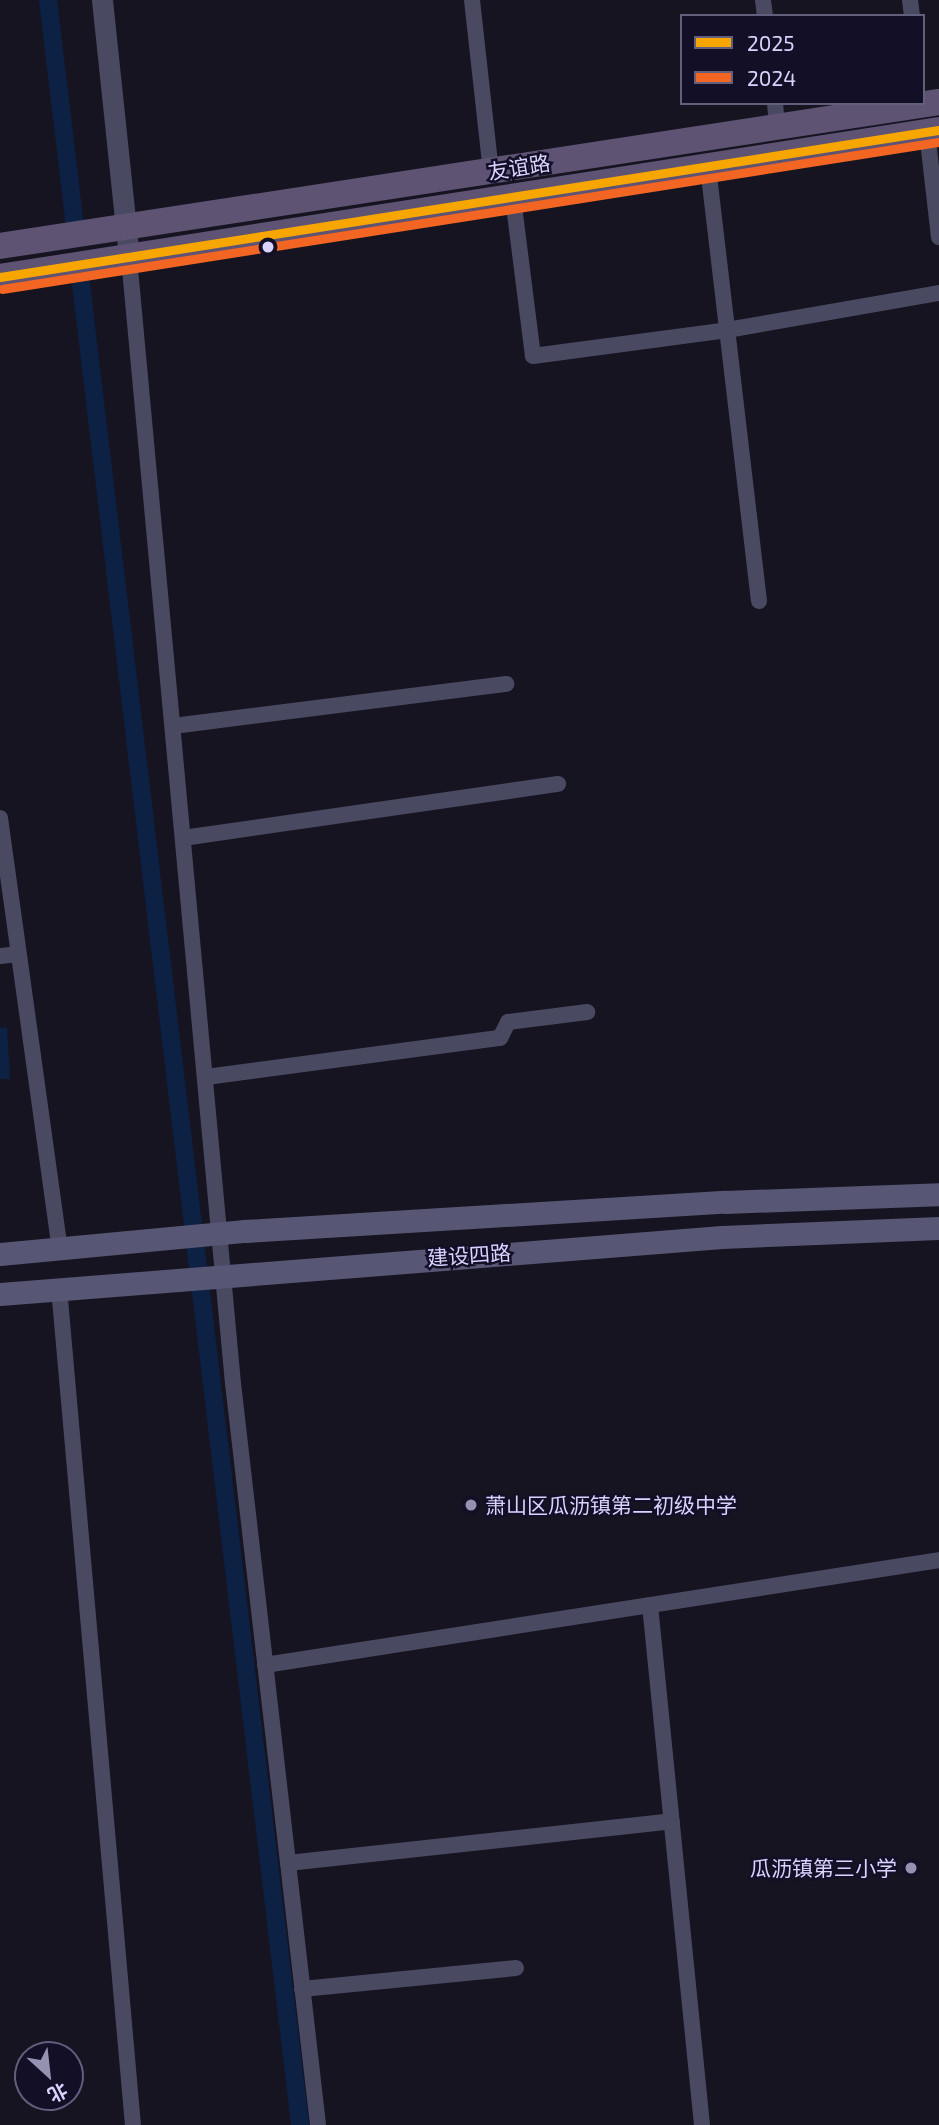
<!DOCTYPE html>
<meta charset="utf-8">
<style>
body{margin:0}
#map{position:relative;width:939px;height:2125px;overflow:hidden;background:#161421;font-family:"Exo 2","Noto Sans SC",sans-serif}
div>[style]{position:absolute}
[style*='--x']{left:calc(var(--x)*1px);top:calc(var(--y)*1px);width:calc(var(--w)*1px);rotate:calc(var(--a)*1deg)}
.water>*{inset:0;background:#0d2144}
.canal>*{height:18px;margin:-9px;padding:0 9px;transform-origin:9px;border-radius:9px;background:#0d2144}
.minor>*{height:16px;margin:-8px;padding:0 8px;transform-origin:8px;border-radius:8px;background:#4a4962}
.tertiary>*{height:21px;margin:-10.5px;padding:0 10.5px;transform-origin:10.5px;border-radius:10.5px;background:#4a4962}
.secondary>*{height:23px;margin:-11.5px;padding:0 11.5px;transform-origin:11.5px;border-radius:11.5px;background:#575674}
.primary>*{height:26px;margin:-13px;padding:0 13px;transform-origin:13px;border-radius:13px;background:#5e5373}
.bus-1>*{height:9px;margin:-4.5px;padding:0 4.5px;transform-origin:4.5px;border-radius:4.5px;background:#f7a600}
.bus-2>*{height:9px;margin:-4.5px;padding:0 4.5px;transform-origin:4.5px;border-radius:4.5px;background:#f26522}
.dots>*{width:19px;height:19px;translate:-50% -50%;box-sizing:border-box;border:4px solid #130f26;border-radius:50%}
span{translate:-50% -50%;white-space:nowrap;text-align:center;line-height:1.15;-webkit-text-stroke:5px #130f26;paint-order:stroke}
.street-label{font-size:21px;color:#d9d4ff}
.poi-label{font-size:21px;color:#d9d4ff}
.left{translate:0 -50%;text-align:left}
.right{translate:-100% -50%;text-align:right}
.legend{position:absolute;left:680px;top:14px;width:245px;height:91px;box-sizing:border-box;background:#130f26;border:2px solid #625e7d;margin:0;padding:9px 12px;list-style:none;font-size:21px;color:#d9d4ff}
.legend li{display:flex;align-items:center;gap:14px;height:35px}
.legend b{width:35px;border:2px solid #625e7d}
.north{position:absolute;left:14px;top:2041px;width:70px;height:70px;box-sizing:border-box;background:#130f26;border:2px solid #625e7d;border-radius:50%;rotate:153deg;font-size:19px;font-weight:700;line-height:28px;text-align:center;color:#d9d4ff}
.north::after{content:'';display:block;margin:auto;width:24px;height:32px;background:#9591b1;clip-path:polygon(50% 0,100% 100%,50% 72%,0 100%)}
</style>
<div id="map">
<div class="water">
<i style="clip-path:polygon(7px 1027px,10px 1079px,0 1079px,0 1028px)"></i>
</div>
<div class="canal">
<i style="--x:48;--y:0;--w:228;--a:83.2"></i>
<i style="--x:80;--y:276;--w:1862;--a:83.21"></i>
</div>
<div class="minor">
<i style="--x:472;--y:0;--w:173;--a:83.7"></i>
<i style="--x:763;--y:0;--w:16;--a:83"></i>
<i style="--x:910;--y:0;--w:16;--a:83"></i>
<i style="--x:775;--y:103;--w:24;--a:85"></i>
<i style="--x:927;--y:132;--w:106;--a:83.5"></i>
<i style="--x:708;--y:167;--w:437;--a:83.3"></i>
<i style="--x:513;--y:198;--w:159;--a:82.8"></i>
<i style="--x:533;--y:356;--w:196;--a:-7.6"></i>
<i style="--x:727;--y:330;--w:215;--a:-9.9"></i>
<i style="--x:129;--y:258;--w:1130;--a:84.72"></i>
<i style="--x:233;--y:1383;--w:747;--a:83.46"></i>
<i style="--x:173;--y:726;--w:336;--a:-7.2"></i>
<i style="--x:0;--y:818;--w:434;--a:82.1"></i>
<i style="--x:183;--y:838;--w:379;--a:-8.2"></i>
<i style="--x:0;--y:956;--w:18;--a:-6"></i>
<i style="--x:206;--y:1077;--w:297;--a:-7.6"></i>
<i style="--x:500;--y:1038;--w:18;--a:-63"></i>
<i style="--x:508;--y:1022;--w:80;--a:-7.2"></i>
<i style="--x:59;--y:1288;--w:840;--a:84.95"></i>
<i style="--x:650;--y:1605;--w:523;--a:84.29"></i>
<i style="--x:265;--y:1665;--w:682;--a:-8.85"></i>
<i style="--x:288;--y:1863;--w:386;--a:-6.2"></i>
<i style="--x:302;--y:1989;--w:215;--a:-5.6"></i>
</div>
<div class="tertiary">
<i style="--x:102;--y:0;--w:259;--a:84"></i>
</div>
<div class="secondary">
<i style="--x:0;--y:1254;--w:246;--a:-5.4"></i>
<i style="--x:245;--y:1231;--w:481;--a:-3.5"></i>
<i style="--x:725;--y:1202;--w:214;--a:-2.1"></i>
<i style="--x:0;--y:1294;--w:724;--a:-4.51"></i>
<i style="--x:722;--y:1237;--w:217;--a:-2.4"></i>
</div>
<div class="primary">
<i style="--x:0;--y:246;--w:950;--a:-8.72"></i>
<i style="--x:0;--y:277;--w:950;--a:-8.9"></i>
</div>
<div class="bus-1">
<i style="--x:0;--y:277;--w:950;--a:-8.9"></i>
</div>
<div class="bus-2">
<i style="--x:2;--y:289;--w:948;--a:-8.92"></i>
</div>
<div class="dots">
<i style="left:268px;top:247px;background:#d9d4ff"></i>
<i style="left:471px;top:1505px;background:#9591b1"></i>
<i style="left:911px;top:1868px;background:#9591b1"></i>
</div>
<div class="street-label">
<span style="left:519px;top:167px;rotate:-9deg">友谊路</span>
<span style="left:469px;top:1255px;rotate:-4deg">建设四路</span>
</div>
<div class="poi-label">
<span class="left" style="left:485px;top:1505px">萧山区瓜沥镇第二初级中学</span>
<span class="right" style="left:897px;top:1868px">瓜沥镇第三小学</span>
</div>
<ul class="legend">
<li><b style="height:9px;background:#f7a600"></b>2025</li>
<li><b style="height:9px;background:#f26522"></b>2024</li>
</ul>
<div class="north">北</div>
</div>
